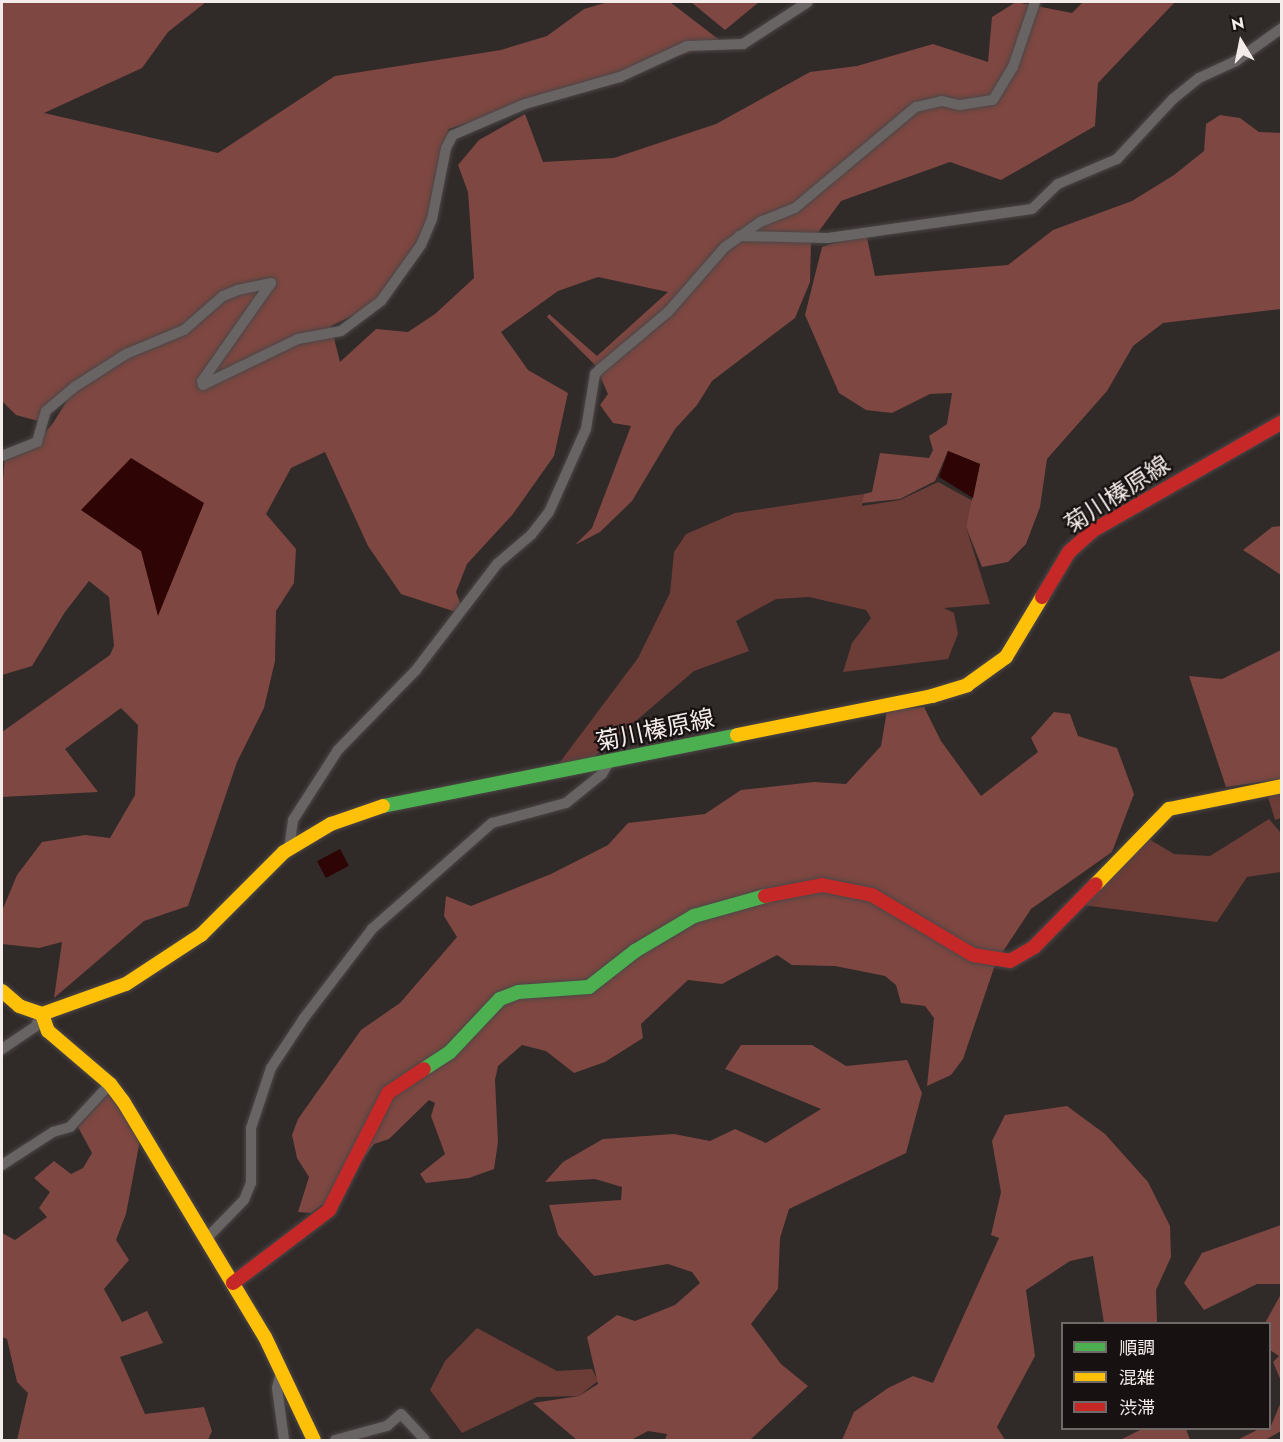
<!DOCTYPE html>
<meta charset="utf-8">
<style>
body{margin:0}
#map{position:relative;width:1283px;height:1442px;overflow:hidden;background:#302a29;font-family:Jost,"Noto Sans JP",sans-serif}
div>[style]{position:absolute}
[style*='--x']{left:calc(var(--x)*1px);top:calc(var(--y)*1px);width:calc(var(--w)*1px);rotate:calc(var(--a)*1deg)}
.green>*{inset:0;background:#6c3c37}
.forest>*{inset:0;background:#7e4741}
.water>*{inset:0;background:#2f0404;transform-origin:0 0}
.roads{filter:drop-shadow(0 0 2px #4c4646) drop-shadow(0 0 2px #4c4646)}
.street>*{height:10px;margin:-5px;padding:0 5px;transform-origin:5px;border-radius:5px;background:#686463}
.fast>*{height:14px;margin:-7px;padding:0 7px;transform-origin:7px;border-radius:7px;background:#4caf50}
.slow>*{height:14px;margin:-7px;padding:0 7px;transform-origin:7px;border-radius:7px;background:#ffc107}
.jam>*{height:14px;margin:-7px;padding:0 7px;transform-origin:7px;border-radius:7px;background:#c62828}
span{translate:-50% -50%;white-space:nowrap;text-align:center;line-height:1.15;-webkit-text-stroke:4.5px #171211;paint-order:stroke}
.street-label{font-size:24px;color:#f4eceb}
.frame{position:absolute;inset:0;border:3px solid #f4eceb;pointer-events:none}
.legend{position:absolute;left:1061px;top:1322px;width:210px;height:108px;box-sizing:border-box;background:#171211;border:2px solid #6f6968;margin:0;padding:8px 10px;list-style:none;font-size:18px;color:#f4eceb}
.legend li{display:flex;align-items:center;gap:12px;height:30px}
.legend b{width:30px;border:2px solid #6f6968}
.north{position:absolute;left:1211px;top:12px;width:60px;height:60px;-webkit-text-stroke:4px #171211;paint-order:stroke;rotate:350deg;font-size:16px;font-weight:700;line-height:24px;text-align:center;color:#f4eceb}
.north::after{content:'';display:block;margin:auto;width:21px;height:27px;background:#f4eceb;clip-path:polygon(50% 0,100% 100%,50% 72%,0 100%)}
</style>
<div id="map">
<div class="green">
<i style="clip-path:polygon(938px 482px,973px 501px,966px 527px,990px 604px,944px 608px,954px 613px,958px 634px,948px 659px,843px 672px,852px 643px,871px 618px,866px 610px,809px 597px,776px 599px,736px 621px,749px 651px,694px 671px,588px 762px,557px 766px,638px 658px,670px 593px,674px 552px,686px 534px,735px 513px,864px 494px,862px 506px,900px 500px)"></i>
<i style="clip-path:polygon(1281px 793px,1281px 818px,1275px 820px,1268px 797px)"></i>
<i style="clip-path:polygon(1269px 819px,1281px 833px,1281px 872px,1247px 877px,1217px 922px,1082px 905px,1147px 838px,1174px 854px,1210px 856px)"></i>
<i style="clip-path:polygon(477px 1328px,557px 1371px,592px 1369px,598px 1381px,579px 1396px,537px 1397px,462px 1433px,430px 1390px,445px 1361px)"></i>
</div>
<div class="forest">
<i style="clip-path:polygon(2px 2px,206px 2px,168px 32px,142px 68px,44px 113px,218px 153px,335px 76px,501px 50px,547px 36px,584px 9px,608px 2px,670px 2px,722px 42px,449px 129px,433px 215px,409px 265px,374px 305px,331px 326px,340px 362px,376px 329px,408px 332px,435px 314px,474px 278px,468px 192px,458px 165px,479px 140px,525px 114px,543px 162px,614px 158px,716px 124px,810px 72px,857px 66px,933px 44px,988px 62px,992px 17px,1016px 2px,1072px 13px,1083px 2px,1175px 2px,1098px 83px,1095px 126px,1001px 180px,950px 162px,841px 201px,811px 242px,810px 282px,795px 318px,712px 381px,697px 405px,675px 429px,632px 501px,600px 532px,575px 545px,592px 528px,631px 426px,613px 423px,600px 405px,608px 394px,595px 365px,547px 317px,549px 314px,597px 356px,668px 292px,598px 277px,558px 291px,501px 332px,528px 370px,568px 393px,554px 456px,513px 514px,467px 564px,456px 592px,461px 605px,456px 612px,401px 594px,368px 546px,325px 452px,291px 468px,266px 514px,296px 549px,294px 583px,276px 611px,275px 661px,264px 708px,237px 762px,188px 906px,144px 921px,54px 998px,62px 942px,39px 948px,2px 944px,2px 911px,17px 875px,42px 842px,85px 835px,110px 838px,135px 795px,138px 725px,121px 708px,65px 749px,98px 792px,2px 797px,2px 732px,110px 655px,114px 646px,109px 597px,89px 581px,65px 612px,32px 666px,2px 675px,2px 491px,5px 455px,37px 442px,53px 423px,74px 389px,42px 422px,16px 415px,2px 401px)"></i>
<i style="clip-path:polygon(691px 2px,759px 2px,725px 30px)"></i>
<i style="clip-path:polygon(1220px 115px,1240px 118px,1259px 132px,1281px 133px,1281px 309px,1163px 323px,1133px 346px,1107px 391px,1047px 459px,1040px 507px,1026px 544px,1008px 562px,982px 567px,966px 527px,980px 464px,948px 451px,935px 481px,900px 499px,862px 503px,864px 494px,872px 492px,880px 453px,929px 458px,933px 450px,929px 436px,947px 424px,952px 393px,930px 394px,892px 413px,866px 410px,839px 393px,805px 315px,822px 247px,866px 233px,875px 276px,1008px 265px,1053px 230px,1132px 201px,1174px 175px,1204px 151px,1206px 124px)"></i>
<i style="clip-path:polygon(1281px 526px,1282px 526px,1281px 575px,1243px 550px,1272px 527px)"></i>
<i style="clip-path:polygon(1281px 650px,1281px 779px,1226px 787px,1189px 676px,1222px 679px)"></i>
<i style="clip-path:polygon(924px 707px,941px 741px,981px 796px,1038px 752px,1031px 738px,1054px 712px,1070px 714px,1078px 736px,1117px 748px,1134px 794px,1112px 852px,1031px 909px,996px 962px,963px 1059px,951px 1075px,927px 1086px,934px 1018px,925px 1006px,901px 1003px,896px 985px,885px 976px,835px 966px,792px 965px,777px 955px,722px 984px,688px 980px,641px 1024px,643px 1038px,605px 1062px,574px 1073px,546px 1051px,522px 1045px,498px 1066px,495px 1080px,498px 1142px,494px 1169px,469px 1178px,426px 1183px,420px 1174px,445px 1154px,431px 1116px,435px 1103px,429px 1100px,389px 1139px,374px 1144px,336px 1195px,311px 1213px,298px 1212px,309px 1177px,297px 1158px,292px 1135px,298px 1119px,361px 1030px,400px 1003px,457px 937px,444px 916px,446px 896px,471px 906px,551px 874px,608px 845px,628px 823px,705px 814px,741px 790px,814px 782px,846px 784px,881px 746px,887px 710px)"></i>
<i style="clip-path:polygon(741px 1045px,812px 1045px,846px 1066px,907px 1060px,922px 1093px,906px 1153px,789px 1209px,780px 1238px,778px 1289px,751px 1324px,781px 1364px,808px 1386px,750px 1440px,665px 1440px,667px 1434px,648px 1431px,631px 1440px,577px 1440px,533px 1403px,579px 1396px,598px 1384px,587px 1337px,617px 1315px,635px 1321px,675px 1305px,700px 1283px,692px 1272px,668px 1264px,594px 1276px,558px 1235px,549px 1205px,621px 1200px,622px 1187px,595px 1179px,545px 1182px,563px 1162px,603px 1139px,674px 1134px,710px 1141px,735px 1129px,766px 1143px,821px 1109px,725px 1069px)"></i>
<i style="clip-path:polygon(108px 1094px,120px 1107px,140px 1140px,126px 1214px,116px 1240px,129px 1260px,104px 1289px,122px 1322px,147px 1311px,163px 1343px,120px 1357px,145px 1414px,204px 1407px,212px 1431px,208px 1440px,17px 1440px,28px 1393px,17px 1382px,7px 1339px,2px 1337px,2px 1233px,15px 1240px,47px 1217px,39px 1208px,50px 1192px,34px 1178px,54px 1161px,71px 1174px,83px 1168px,92px 1153px,78px 1127px)"></i>
<i style="clip-path:polygon(1067px 1106px,1105px 1134px,1148px 1182px,1170px 1226px,1171px 1257px,1156px 1290px,1157px 1323px,1104px 1323px,1093px 1256px,1070px 1261px,1026px 1290px,1035px 1356px,997px 1427px,1005px 1440px,842px 1440px,854px 1412px,888px 1388px,913px 1376px,933px 1383px,999px 1238px,991px 1235px,1001px 1192px,992px 1141px,1005px 1115px)"></i>
<i style="clip-path:polygon(1281px 1225px,1281px 1284px,1257px 1284px,1204px 1310px,1184px 1283px,1202px 1253px)"></i>
<i style="clip-path:polygon(1281px 1294px,1281px 1381px,1273px 1362px,1279px 1356px,1270px 1350px,1270px 1324px,1265px 1323px)"></i>
<i style="clip-path:polygon(1281px 1402px,1281px 1431px,1265px 1440px,1237px 1440px,1259px 1429px,1270px 1428px)"></i>
<i style="clip-path:polygon(1144px 1428px,1186px 1429px,1190px 1440px,1120px 1440px)"></i>
</div>
<div class="water">
<i style="clip-path:polygon(948px 451px,980px 464px,973px 498px,939px 477px)"></i>
<i style="clip-path:polygon(131px 458px,204px 503px,158px 616px,141px 551px,81px 510px)"></i>
<i style="left:340px;top:849px;width:19px;height:26px;rotate:62deg"></i>
</div>
<div class="roads">
<div class="street">
<i style="--x:739;--y:236;--w:89;--a:1.3"></i>
<i style="--x:828;--y:238;--w:206;--a:-8.1"></i>
<i style="--x:1032;--y:209;--w:36;--a:-44"></i>
<i style="--x:1058;--y:184;--w:64;--a:-23"></i>
<i style="--x:1117;--y:159;--w:82;--a:-47"></i>
<i style="--x:1173;--y:99;--w:33;--a:-39"></i>
<i style="--x:1199;--y:78;--w:41;--a:-24.7"></i>
<i style="--x:1236;--y:61;--w:57;--a:-35.7"></i>
<i style="--x:2;--y:456;--w:38;--a:-22"></i>
<i style="--x:37;--y:442;--w:32;--a:-74"></i>
<i style="--x:46;--y:411;--w:39;--a:-40"></i>
<i style="--x:76;--y:386;--w:59;--a:-32.6"></i>
<i style="--x:126;--y:354;--w:63;--a:-22.5"></i>
<i style="--x:184;--y:330;--w:52;--a:-41.1"></i>
<i style="--x:223;--y:296;--w:16;--a:-22"></i>
<i style="--x:238;--y:290;--w:34;--a:-12"></i>
<i style="--x:271;--y:283;--w:120;--a:125.1"></i>
<i style="--x:202;--y:381;--w:4;--a:76"></i>
<i style="--x:203;--y:385;--w:106;--a:-25.8"></i>
<i style="--x:298;--y:339;--w:44;--a:-10.5"></i>
<i style="--x:341;--y:331;--w:50;--a:-36.9"></i>
<i style="--x:381;--y:301;--w:69;--a:-54.5"></i>
<i style="--x:421;--y:245;--w:28;--a:-67"></i>
<i style="--x:432;--y:219;--w:72;--a:-78.8"></i>
<i style="--x:446;--y:148;--w:15;--a:-62"></i>
<i style="--x:453;--y:135;--w:78;--a:-23.3"></i>
<i style="--x:525;--y:104;--w:99;--a:-15.9"></i>
<i style="--x:620;--y:77;--w:74;--a:-24.8"></i>
<i style="--x:687;--y:46;--w:56;--a:-2"></i>
<i style="--x:743;--y:44;--w:77;--a:-32.9"></i>
<i style="--x:289;--y:849;--w:29;--a:-82"></i>
<i style="--x:293;--y:820;--w:83;--a:-57.3"></i>
<i style="--x:338;--y:750;--w:112;--a:-45.7"></i>
<i style="--x:416;--y:670;--w:133;--a:-52.6"></i>
<i style="--x:497;--y:564;--w:45;--a:-40.5"></i>
<i style="--x:531;--y:535;--w:29;--a:-52"></i>
<i style="--x:549;--y:512;--w:91;--a:-66"></i>
<i style="--x:586;--y:429;--w:56;--a:-80.7"></i>
<i style="--x:595;--y:374;--w:7;--a:-45"></i>
<i style="--x:600;--y:369;--w:89;--a:-40"></i>
<i style="--x:668;--y:312;--w:86;--a:-48.8"></i>
<i style="--x:725;--y:247;--w:43;--a:-35.5"></i>
<i style="--x:760;--y:222;--w:38;--a:-22"></i>
<i style="--x:795;--y:208;--w:158;--a:-39.9"></i>
<i style="--x:916;--y:107;--w:27;--a:-13"></i>
<i style="--x:942;--y:101;--w:18;--a:13"></i>
<i style="--x:960;--y:105;--w:33;--a:-9"></i>
<i style="--x:993;--y:100;--w:39;--a:-59"></i>
<i style="--x:1013;--y:67;--w:69;--a:-71.3"></i>
<i style="--x:2;--y:1049;--w:40;--a:-34"></i>
<i style="--x:35;--y:1027;--w:15;--a:-62"></i>
<i style="--x:2;--y:1165;--w:61;--a:-32.9"></i>
<i style="--x:53;--y:1132;--w:18;--a:-16"></i>
<i style="--x:70;--y:1127;--w:59;--a:-47.1"></i>
<i style="--x:206;--y:1239;--w:54;--a:-45.7"></i>
<i style="--x:244;--y:1200;--w:18;--a:-68"></i>
<i style="--x:251;--y:1183;--w:55;--a:-90"></i>
<i style="--x:251;--y:1128;--w:63;--a:-71.6"></i>
<i style="--x:271;--y:1068;--w:60;--a:-56.6"></i>
<i style="--x:304;--y:1018;--w:112;--a:-52.6"></i>
<i style="--x:372;--y:929;--w:160;--a:-41.5"></i>
<i style="--x:492;--y:823;--w:77;--a:-15.1"></i>
<i style="--x:566;--y:803;--w:46;--a:-38.9"></i>
<i style="--x:602;--y:774;--w:14;--a:-60"></i>
<i style="--x:281;--y:1372;--w:16;--a:104"></i>
<i style="--x:277;--y:1388;--w:52;--a:82.3"></i>
<i style="--x:335;--y:1440;--w:54;--a:-15.1"></i>
<i style="--x:387;--y:1426;--w:18;--a:-41"></i>
<i style="--x:401;--y:1414;--w:35;--a:47"></i>
</div>
<div class="fast">
<i style="--x:383;--y:806;--w:361;--a:-11.3"></i>
<i style="--x:424;--y:1069;--w:31;--a:-33"></i>
<i style="--x:450;--y:1052;--w:73;--a:-46.7"></i>
<i style="--x:500;--y:999;--w:19;--a:-21"></i>
<i style="--x:518;--y:992;--w:71;--a:-4"></i>
<i style="--x:589;--y:987;--w:58;--a:-38"></i>
<i style="--x:635;--y:951;--w:69;--a:-30.7"></i>
<i style="--x:694;--y:916;--w:74;--a:-15.7"></i>
</div>
<div class="slow">
<i style="--x:737;--y:735;--w:199;--a:-11.3"></i>
<i style="--x:932;--y:696;--w:37;--a:-17"></i>
<i style="--x:967;--y:685;--w:48;--a:-35.7"></i>
<i style="--x:1006;--y:657;--w:70;--a:-59"></i>
<i style="--x:1096;--y:884;--w:105;--a:-45.8"></i>
<i style="--x:1169;--y:809;--w:115;--a:-11.5"></i>
<i style="--x:2;--y:991;--w:23;--a:41"></i>
<i style="--x:19;--y:1006;--w:24;--a:19"></i>
<i style="--x:42;--y:1014;--w:89;--a:-19.7"></i>
<i style="--x:126;--y:984;--w:90;--a:-33.2"></i>
<i style="--x:201;--y:935;--w:117;--a:-45"></i>
<i style="--x:284;--y:852;--w:55;--a:-30.8"></i>
<i style="--x:331;--y:824;--w:55;--a:-19.1"></i>
<i style="--x:42;--y:1014;--w:18;--a:71"></i>
<i style="--x:48;--y:1031;--w:82;--a:40.5"></i>
<i style="--x:110;--y:1084;--w:21;--a:53"></i>
<i style="--x:123;--y:1101;--w:275;--a:59"></i>
<i style="--x:265;--y:1337;--w:114;--a:64.6"></i>
</div>
<div class="jam">
<i style="--x:1042;--y:597;--w:52;--a:-59"></i>
<i style="--x:1069;--y:552;--w:31;--a:-42"></i>
<i style="--x:1092;--y:531;--w:219;--a:-29.8"></i>
<i style="--x:765;--y:896;--w:58;--a:-10.9"></i>
<i style="--x:822;--y:885;--w:51;--a:11.3"></i>
<i style="--x:872;--y:895;--w:117;--a:30.7"></i>
<i style="--x:973;--y:955;--w:37;--a:9"></i>
<i style="--x:1010;--y:961;--w:28;--a:-30"></i>
<i style="--x:1034;--y:947;--w:88;--a:-45.5"></i>
<i style="--x:233;--y:1283;--w:121;--a:-37.2"></i>
<i style="--x:329;--y:1210;--w:131;--a:-63.2"></i>
<i style="--x:388;--y:1093;--w:43;--a:-33.7"></i>
</div>
</div>
<div class="street-label">
<span style="left:1117px;top:494px;rotate:-33deg">菊川榛原線</span>
<span style="left:655px;top:730px;rotate:-12deg">菊川榛原線</span>
</div>
<div class="frame"></div>
<ul class="legend">
<li><b style="height:8px;background:#4caf50"></b>順調</li>
<li><b style="height:8px;background:#ffc107"></b>混雑</li>
<li><b style="height:8px;background:#c62828"></b>渋滞</li>
</ul>
<div class="north">N</div>
</div>
